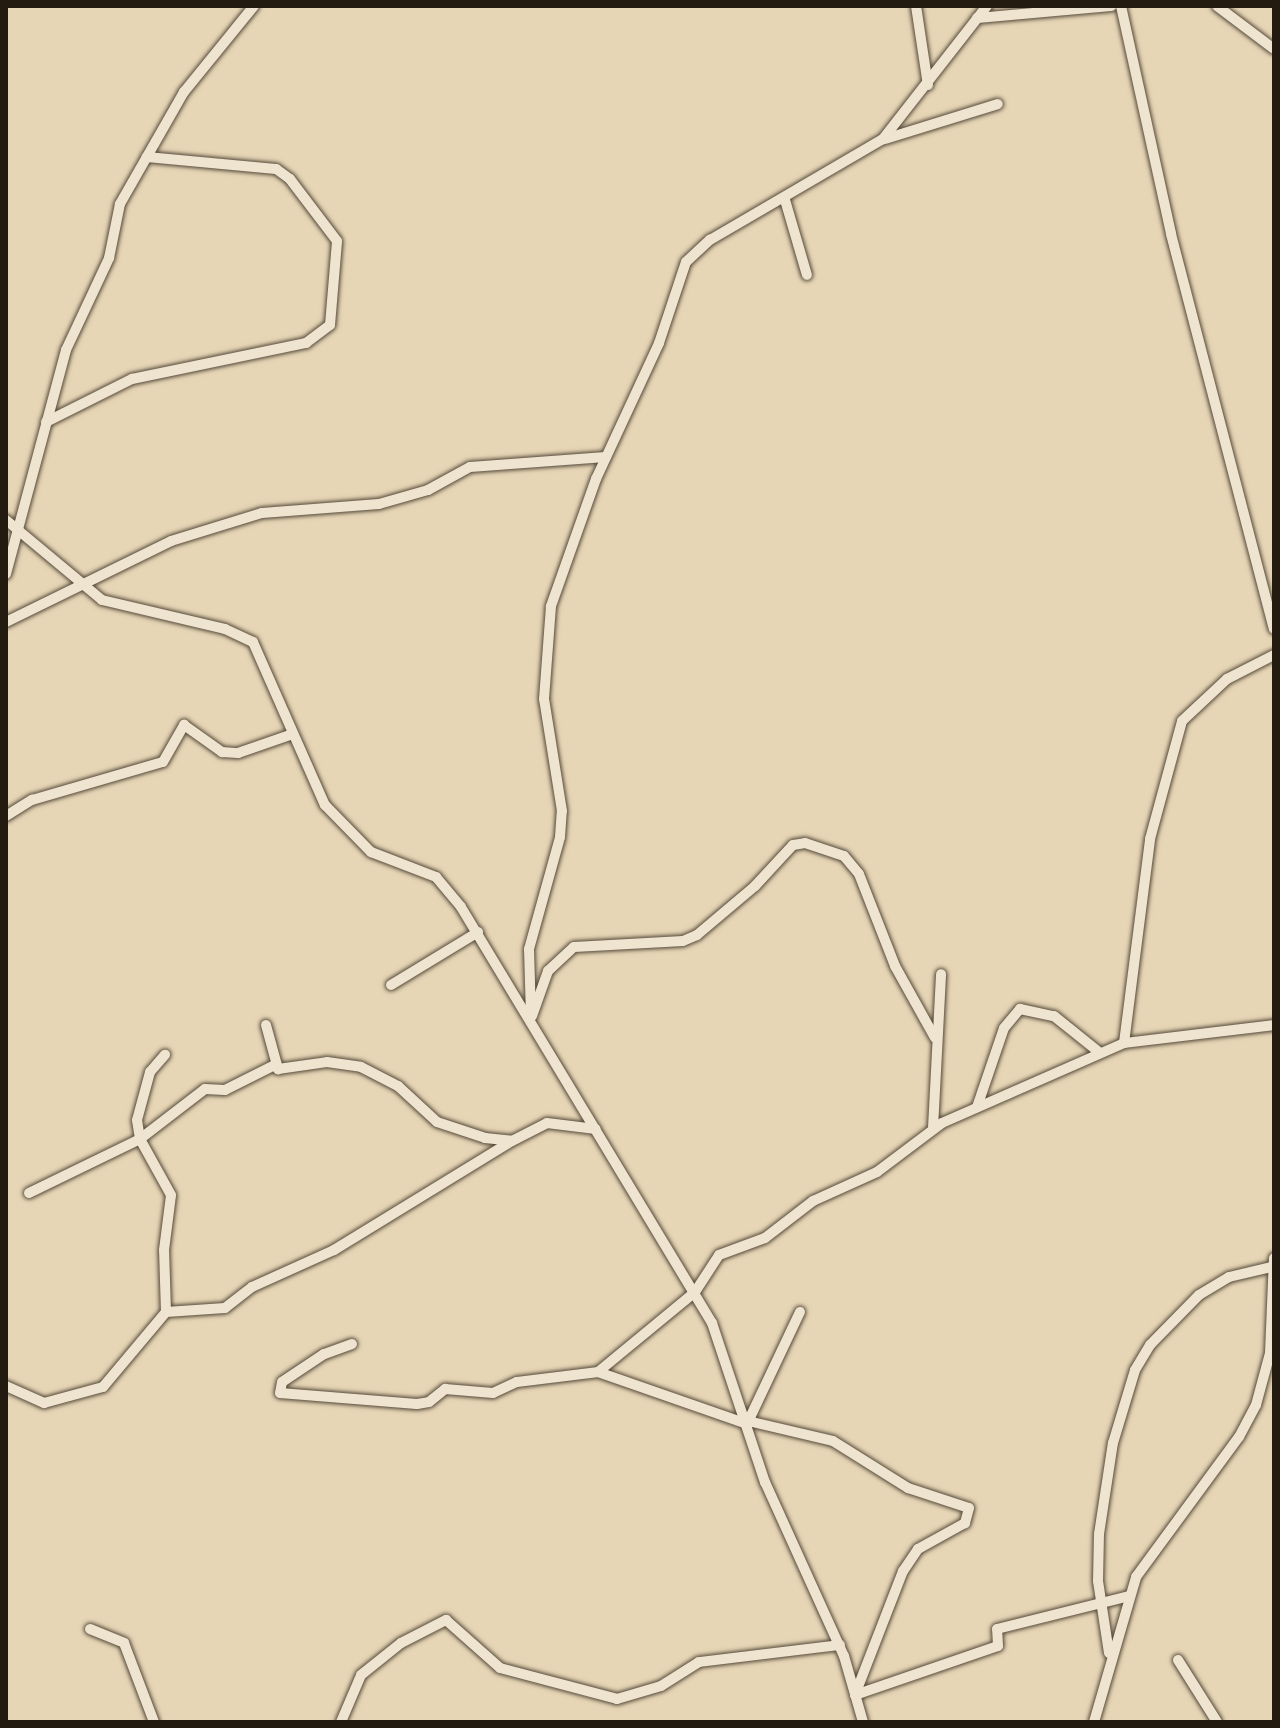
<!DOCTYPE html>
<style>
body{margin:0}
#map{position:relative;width:1280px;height:1728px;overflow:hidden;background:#e7d6b6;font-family:"Sorts Mill Goudy",serif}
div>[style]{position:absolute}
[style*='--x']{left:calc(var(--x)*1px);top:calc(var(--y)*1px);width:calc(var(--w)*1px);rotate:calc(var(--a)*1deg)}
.roads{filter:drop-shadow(0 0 2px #554a3a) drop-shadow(0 0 2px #554a3a)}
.minor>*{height:10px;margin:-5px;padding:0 5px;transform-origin:5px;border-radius:5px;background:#efe4d0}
span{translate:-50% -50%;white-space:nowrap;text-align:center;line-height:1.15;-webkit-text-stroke:7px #efe4d0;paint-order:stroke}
.frame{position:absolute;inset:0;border:8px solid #241b10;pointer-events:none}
</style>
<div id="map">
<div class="roads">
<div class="minor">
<i style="--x:916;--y:6;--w:80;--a:81.4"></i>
<i style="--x:1121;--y:6;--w:233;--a:77.6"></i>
<i style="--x:1171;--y:234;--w:408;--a:75.4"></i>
<i style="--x:1217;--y:6;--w:71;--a:37"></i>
<i style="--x:977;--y:18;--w:135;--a:-5.1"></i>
<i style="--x:885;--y:139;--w:118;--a:-17.2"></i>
<i style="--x:785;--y:200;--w:78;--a:73.7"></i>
<i style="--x:46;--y:422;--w:96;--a:-26.6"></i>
<i style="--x:132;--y:379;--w:178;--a:-11.7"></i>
<i style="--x:306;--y:343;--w:30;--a:-37"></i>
<i style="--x:330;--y:325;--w:84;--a:-85.2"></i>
<i style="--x:337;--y:241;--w:78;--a:-127.2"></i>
<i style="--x:290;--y:179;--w:17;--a:-144"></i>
<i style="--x:276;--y:169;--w:130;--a:-174.7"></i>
<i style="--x:6;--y:520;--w:125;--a:39.8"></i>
<i style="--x:102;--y:600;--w:126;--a:13.3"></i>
<i style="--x:225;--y:629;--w:31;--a:25"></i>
<i style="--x:253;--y:642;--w:178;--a:66.2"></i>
<i style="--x:325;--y:805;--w:66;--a:45.6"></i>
<i style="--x:371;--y:852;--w:70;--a:21"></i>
<i style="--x:436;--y:877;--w:39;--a:50"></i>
<i style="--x:461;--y:907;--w:486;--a:58.9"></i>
<i style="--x:712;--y:1323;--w:168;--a:71.6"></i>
<i style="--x:765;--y:1482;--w:191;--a:65.6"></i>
<i style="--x:844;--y:1656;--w:69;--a:73.9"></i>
<i style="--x:6;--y:574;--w:232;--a:-75"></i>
<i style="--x:66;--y:350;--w:102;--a:-64.9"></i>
<i style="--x:109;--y:258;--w:55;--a:-78.5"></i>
<i style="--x:120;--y:204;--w:129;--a:-60.3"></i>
<i style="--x:184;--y:92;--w:111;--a:-50.9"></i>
<i style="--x:6;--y:622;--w:184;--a:-26.1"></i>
<i style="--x:171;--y:541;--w:95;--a:-17.1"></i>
<i style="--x:262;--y:513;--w:117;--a:-4.4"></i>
<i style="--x:379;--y:504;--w:51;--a:-15.9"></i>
<i style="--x:428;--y:490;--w:48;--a:-28.7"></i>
<i style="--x:470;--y:467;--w:136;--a:-4.2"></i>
<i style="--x:6;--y:816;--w:31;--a:-32"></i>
<i style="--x:32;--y:800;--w:136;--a:-16.2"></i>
<i style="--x:163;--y:762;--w:43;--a:-60.4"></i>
<i style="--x:184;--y:725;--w:47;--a:35.4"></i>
<i style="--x:222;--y:752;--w:16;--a:4"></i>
<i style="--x:238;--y:753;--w:58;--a:-19.1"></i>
<i style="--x:391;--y:985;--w:102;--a:-31.3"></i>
<i style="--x:531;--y:1016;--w:67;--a:-91.7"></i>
<i style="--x:529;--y:949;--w:116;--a:-74.5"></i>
<i style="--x:560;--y:837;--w:26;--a:-86"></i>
<i style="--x:562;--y:811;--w:113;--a:-99.1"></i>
<i style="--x:544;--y:699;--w:93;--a:-85.7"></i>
<i style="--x:551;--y:606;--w:135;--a:-70.5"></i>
<i style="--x:596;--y:479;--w:150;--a:-65.1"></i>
<i style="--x:659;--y:343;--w:85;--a:-71.6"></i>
<i style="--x:686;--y:262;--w:33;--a:-43"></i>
<i style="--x:710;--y:240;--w:200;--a:-30.3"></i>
<i style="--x:883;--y:139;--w:169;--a:-52"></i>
<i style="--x:532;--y:1016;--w:48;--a:-70.4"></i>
<i style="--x:548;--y:971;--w:35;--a:-43"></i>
<i style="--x:574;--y:947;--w:109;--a:-3.2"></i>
<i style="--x:683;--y:941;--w:15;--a:-23"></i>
<i style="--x:697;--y:935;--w:76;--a:-40.2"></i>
<i style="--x:755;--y:886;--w:56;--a:-47.2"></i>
<i style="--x:793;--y:845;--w:12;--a:-9"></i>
<i style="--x:805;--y:843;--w:41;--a:18.4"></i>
<i style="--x:844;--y:856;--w:23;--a:50"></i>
<i style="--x:859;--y:874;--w:99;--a:68.6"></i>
<i style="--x:895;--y:966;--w:82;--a:60.9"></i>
<i style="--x:266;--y:1025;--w:46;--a:74.7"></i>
<i style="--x:278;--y:1069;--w:49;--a:-8.1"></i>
<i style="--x:327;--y:1062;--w:34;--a:8"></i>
<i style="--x:361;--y:1067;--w:42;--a:27.2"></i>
<i style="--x:398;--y:1086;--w:53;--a:42.7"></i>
<i style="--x:437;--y:1122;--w:51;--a:18.4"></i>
<i style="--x:485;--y:1138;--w:27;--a:6"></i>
<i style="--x:512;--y:1141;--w:39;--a:-27"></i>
<i style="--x:547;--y:1123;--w:49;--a:7"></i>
<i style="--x:1124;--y:1043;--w:206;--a:-82.7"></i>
<i style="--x:1150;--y:839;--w:122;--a:-74.8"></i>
<i style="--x:1182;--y:721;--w:62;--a:-43"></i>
<i style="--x:1227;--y:679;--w:53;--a:-27.1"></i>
<i style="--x:977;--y:1107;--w:83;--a:-71.1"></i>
<i style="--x:1004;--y:1028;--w:25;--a:-50"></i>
<i style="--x:1020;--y:1009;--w:35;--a:12"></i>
<i style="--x:1054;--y:1016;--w:59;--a:38.8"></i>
<i style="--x:933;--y:1128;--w:154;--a:-87"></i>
<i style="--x:29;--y:1193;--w:123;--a:-25.9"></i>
<i style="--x:140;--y:1139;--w:82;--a:-37.6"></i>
<i style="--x:205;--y:1089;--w:20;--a:3"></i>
<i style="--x:225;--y:1090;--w:54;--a:-26.6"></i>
<i style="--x:166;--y:1312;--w:59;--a:-3.9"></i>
<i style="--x:225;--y:1308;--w:34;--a:-38"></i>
<i style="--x:252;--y:1287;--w:90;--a:-24.3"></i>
<i style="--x:334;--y:1250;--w:206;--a:-31.5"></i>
<i style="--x:352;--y:1344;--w:30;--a:160"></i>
<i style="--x:324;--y:1354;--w:50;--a:146.3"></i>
<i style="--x:282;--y:1382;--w:11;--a:100"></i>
<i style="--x:280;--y:1393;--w:137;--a:4.6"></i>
<i style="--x:417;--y:1404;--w:12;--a:-9"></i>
<i style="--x:429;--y:1402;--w:21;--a:-39"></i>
<i style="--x:445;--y:1389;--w:48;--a:4.8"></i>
<i style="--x:493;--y:1393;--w:26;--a:-25"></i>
<i style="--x:517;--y:1382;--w:82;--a:-7"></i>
<i style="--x:598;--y:1372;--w:158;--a:19.2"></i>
<i style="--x:747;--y:1424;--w:124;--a:-64.7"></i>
<i style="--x:598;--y:1372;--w:126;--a:-39.5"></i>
<i style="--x:695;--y:1292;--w:44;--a:-57"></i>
<i style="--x:719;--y:1255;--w:49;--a:-20.3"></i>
<i style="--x:765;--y:1238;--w:61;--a:-37.6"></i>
<i style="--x:813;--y:1201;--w:70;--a:-24.4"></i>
<i style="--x:877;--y:1172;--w:81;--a:-37"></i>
<i style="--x:942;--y:1123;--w:199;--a:-23.7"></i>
<i style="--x:1124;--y:1043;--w:151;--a:-6.8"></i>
<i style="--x:6;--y:1386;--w:42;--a:24.1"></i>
<i style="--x:44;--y:1403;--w:61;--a:-15.2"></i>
<i style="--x:103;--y:1387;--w:98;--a:-50"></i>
<i style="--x:166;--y:1312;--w:62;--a:-91.8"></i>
<i style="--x:164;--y:1250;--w:55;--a:-82.7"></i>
<i style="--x:171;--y:1195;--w:64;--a:-119"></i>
<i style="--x:140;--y:1139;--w:19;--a:-99"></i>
<i style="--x:137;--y:1120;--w:50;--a:-74.8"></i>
<i style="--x:150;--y:1072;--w:23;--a:-49"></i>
<i style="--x:748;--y:1421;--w:87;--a:13.2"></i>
<i style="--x:833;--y:1441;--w:89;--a:32.1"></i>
<i style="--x:908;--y:1488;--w:64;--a:18.2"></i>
<i style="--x:969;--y:1508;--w:16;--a:105"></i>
<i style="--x:965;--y:1523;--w:54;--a:151"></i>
<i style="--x:918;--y:1549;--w:27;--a:124"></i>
<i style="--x:903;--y:1571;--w:133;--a:111.2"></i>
<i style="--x:855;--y:1695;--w:151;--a:-18.9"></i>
<i style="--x:998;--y:1646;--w:17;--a:-93"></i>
<i style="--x:997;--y:1629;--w:136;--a:-14"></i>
<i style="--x:90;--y:1629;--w:37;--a:22"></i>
<i style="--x:124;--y:1643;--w:85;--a:69.2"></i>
<i style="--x:1109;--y:1653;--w:73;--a:-98.7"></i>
<i style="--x:1098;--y:1581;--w:47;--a:-88.8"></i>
<i style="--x:1099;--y:1534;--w:92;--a:-81.3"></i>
<i style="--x:1113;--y:1443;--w:76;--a:-73.2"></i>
<i style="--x:1135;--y:1370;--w:29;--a:-59"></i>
<i style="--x:1150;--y:1345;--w:70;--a:-45.6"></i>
<i style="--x:1199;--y:1295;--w:35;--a:-31"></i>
<i style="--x:1229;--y:1277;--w:43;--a:-13.4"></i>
<i style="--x:1178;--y:1660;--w:73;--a:57.8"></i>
<i style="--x:341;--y:1722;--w:51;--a:-66.9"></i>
<i style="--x:361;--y:1675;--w:51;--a:-38.7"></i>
<i style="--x:401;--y:1643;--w:51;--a:-27.1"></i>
<i style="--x:446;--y:1620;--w:72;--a:41.6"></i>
<i style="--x:500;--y:1668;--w:121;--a:14.8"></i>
<i style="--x:617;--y:1699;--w:46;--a:-16.5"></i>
<i style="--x:661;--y:1686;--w:45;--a:-32.3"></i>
<i style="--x:699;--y:1662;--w:142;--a:-6.9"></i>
<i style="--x:1094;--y:1722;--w:151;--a:-73.8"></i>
<i style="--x:1136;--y:1577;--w:174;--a:-53.7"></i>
<i style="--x:1239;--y:1437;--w:36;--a:-62"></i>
<i style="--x:1256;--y:1405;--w:54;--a:-74.9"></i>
<i style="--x:1270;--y:1353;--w:95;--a:-87.6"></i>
</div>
</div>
<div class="frame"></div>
</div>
